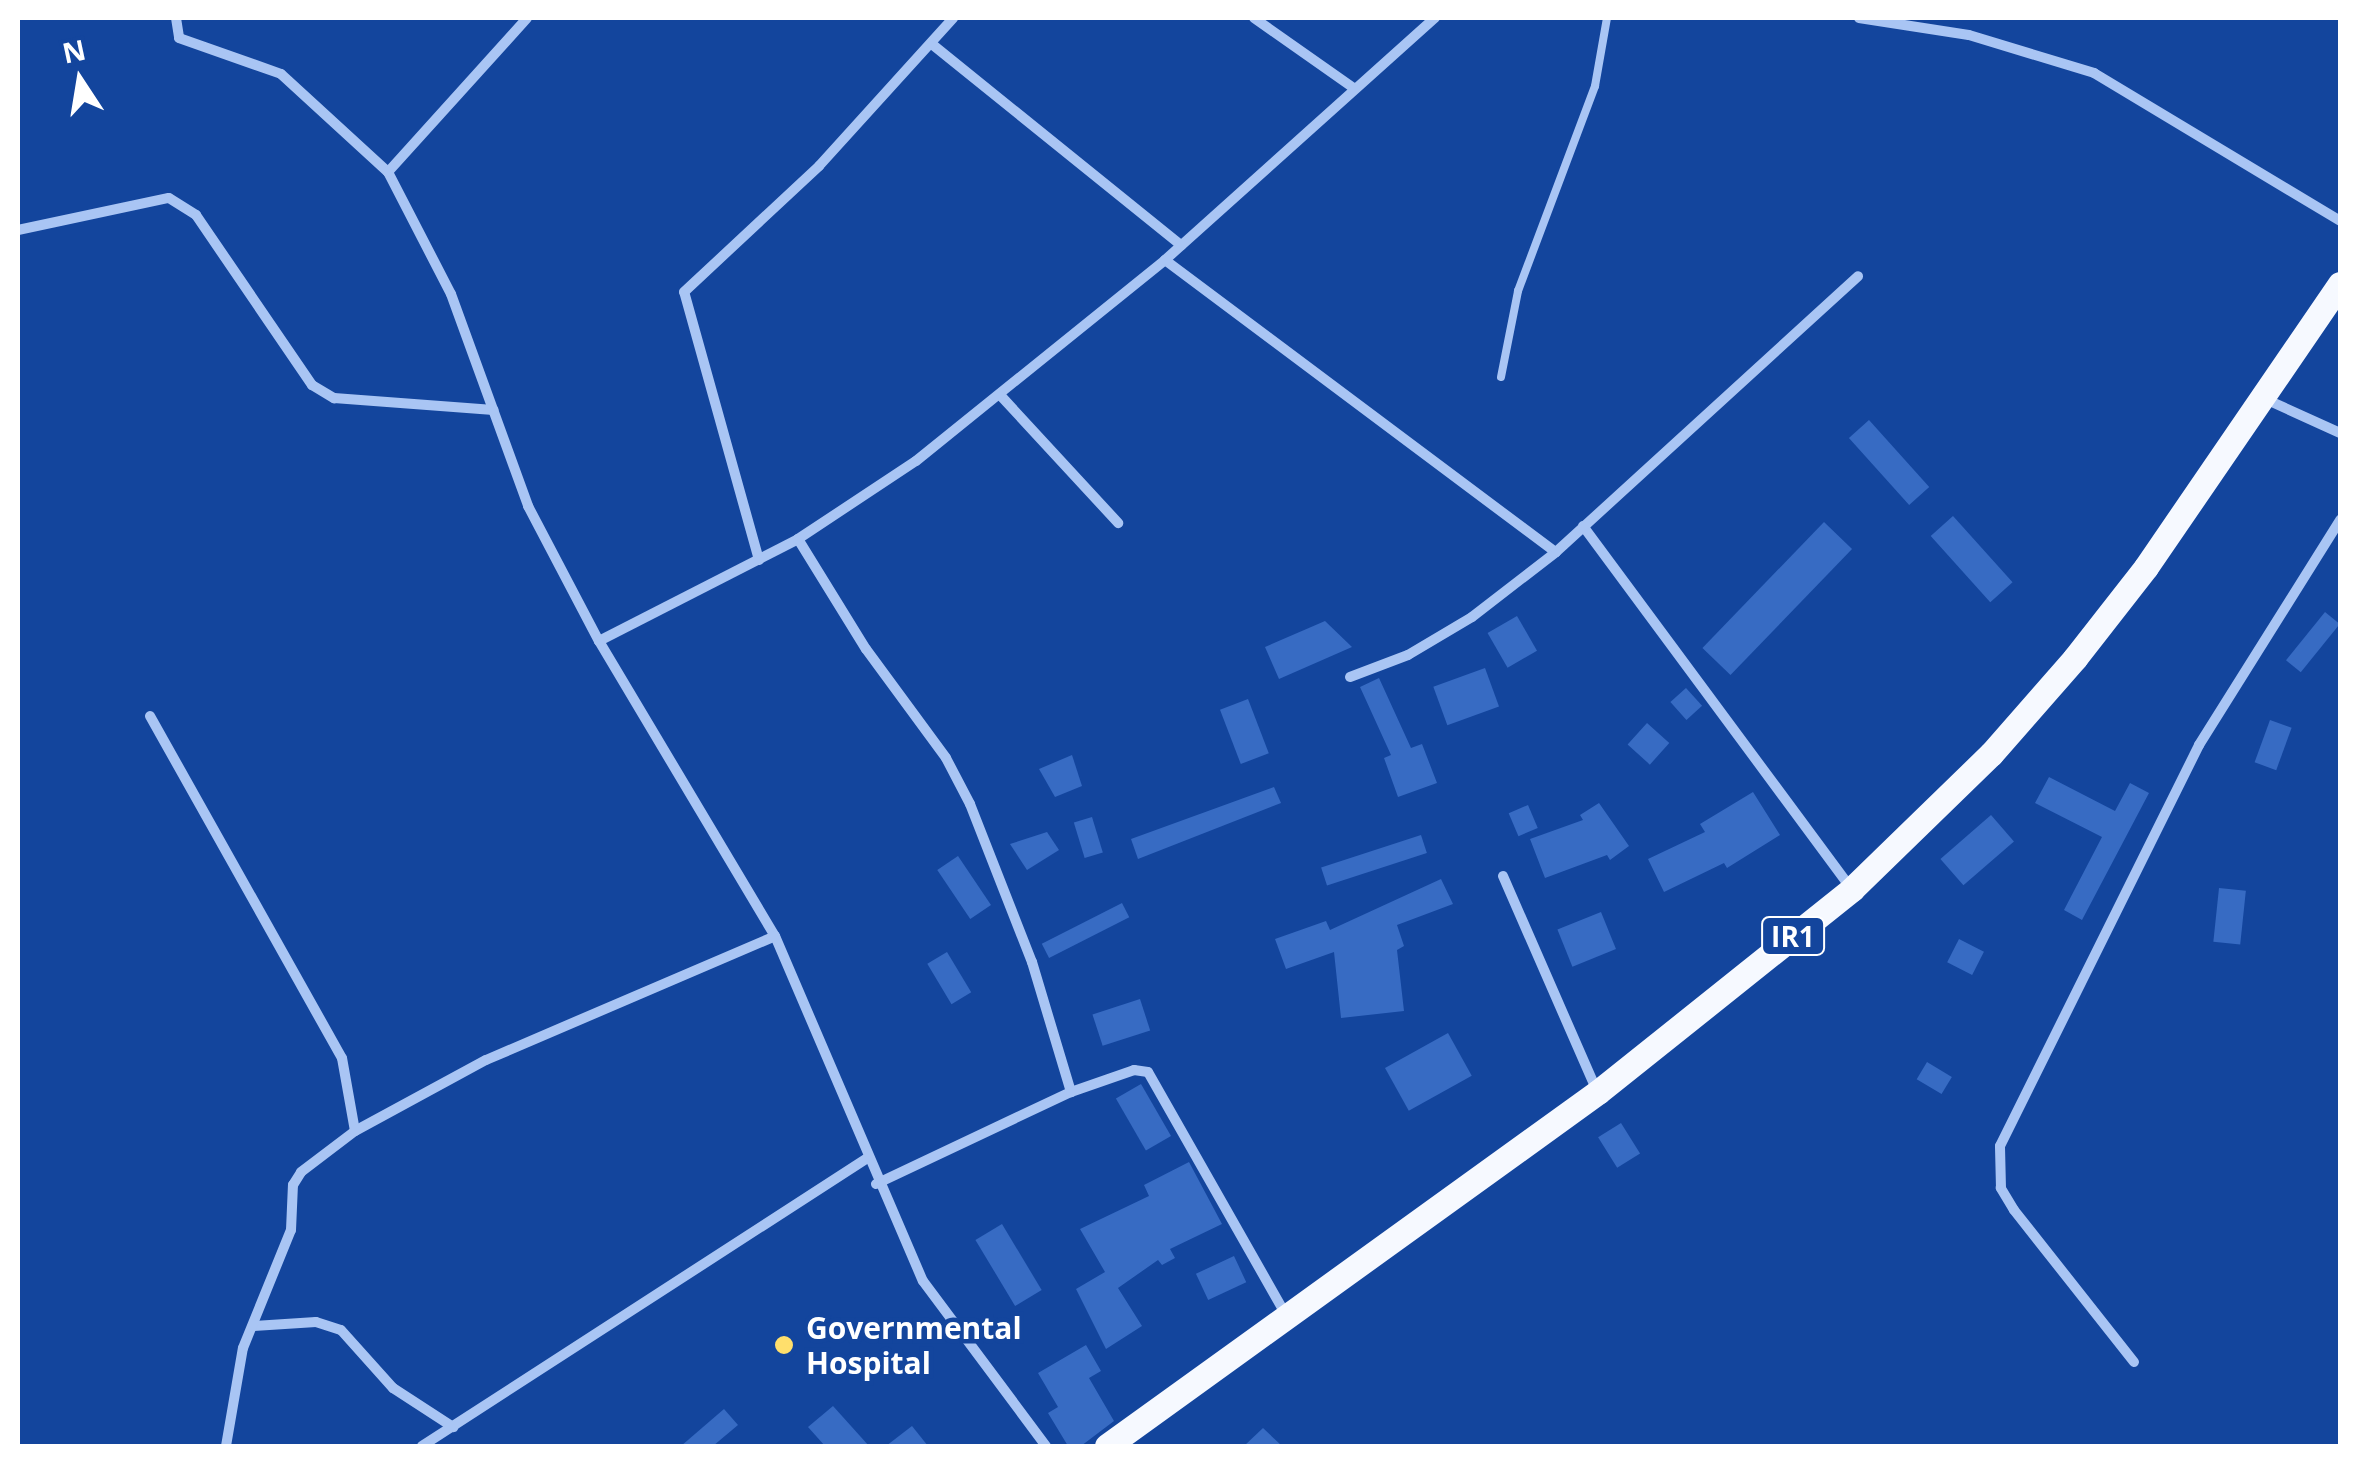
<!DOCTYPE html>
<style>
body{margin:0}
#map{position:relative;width:2358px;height:1464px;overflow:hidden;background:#13459d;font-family:"Open Sans",sans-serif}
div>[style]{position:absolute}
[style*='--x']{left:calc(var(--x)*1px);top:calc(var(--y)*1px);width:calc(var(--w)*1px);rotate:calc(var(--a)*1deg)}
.building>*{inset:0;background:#376bc3;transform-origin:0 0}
.lane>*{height:8px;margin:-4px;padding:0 4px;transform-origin:4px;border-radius:4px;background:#a9c5f4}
.street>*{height:10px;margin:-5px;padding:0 5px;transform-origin:5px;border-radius:5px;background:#a9c5f4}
.primary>*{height:25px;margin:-12.5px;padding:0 12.5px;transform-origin:12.5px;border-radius:12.5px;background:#f6f9ff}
.dots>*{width:28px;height:28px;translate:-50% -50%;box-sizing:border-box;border:5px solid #13459d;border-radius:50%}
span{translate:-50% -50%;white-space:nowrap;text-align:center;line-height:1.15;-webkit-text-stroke:9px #13459d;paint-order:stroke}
.shield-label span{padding:2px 8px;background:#13459d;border:2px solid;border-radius:8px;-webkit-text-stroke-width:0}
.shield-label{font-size:28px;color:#fff;font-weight:700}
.poi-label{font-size:30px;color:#fff;font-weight:700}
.left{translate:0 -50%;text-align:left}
.frame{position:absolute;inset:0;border:20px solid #fff;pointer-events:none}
.north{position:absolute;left:30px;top:30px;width:100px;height:100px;-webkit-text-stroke:8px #13459d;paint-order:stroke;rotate:348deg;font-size:28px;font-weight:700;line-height:40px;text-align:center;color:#fff}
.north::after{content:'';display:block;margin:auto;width:35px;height:45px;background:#fff;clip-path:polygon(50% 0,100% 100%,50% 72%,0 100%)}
</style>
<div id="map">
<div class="building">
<i style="left:1869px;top:420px;width:90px;height:27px;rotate:48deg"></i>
<i style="left:1953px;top:516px;width:89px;height:30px;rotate:48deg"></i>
<i style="left:1824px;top:522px;width:39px;height:175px;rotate:44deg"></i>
<i style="left:2325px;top:612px;width:19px;height:62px;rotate:39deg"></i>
<i style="left:1517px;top:616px;width:40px;height:34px;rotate:60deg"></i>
<i style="clip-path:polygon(1325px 621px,1352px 647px,1279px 679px,1265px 647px)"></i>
<i style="left:1485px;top:668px;width:41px;height:55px;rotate:70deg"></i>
<i style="clip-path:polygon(1379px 678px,1411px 748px,1422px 744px,1437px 783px,1398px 797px,1384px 758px,1391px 755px,1360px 687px)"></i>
<i style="left:1686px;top:688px;width:24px;height:21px;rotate:48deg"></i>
<i style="left:1248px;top:699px;width:58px;height:30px;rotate:69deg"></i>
<i style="left:2270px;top:720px;width:23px;height:45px;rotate:20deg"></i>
<i style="left:1647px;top:723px;width:30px;height:29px;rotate:42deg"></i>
<i style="clip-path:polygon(1072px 755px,1082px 786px,1055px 797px,1039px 769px)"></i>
<i style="clip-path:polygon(2049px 777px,2115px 811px,2130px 783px,2149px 793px,2082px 920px,2064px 910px,2102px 837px,2035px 803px)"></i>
<i style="clip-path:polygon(1274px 787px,1281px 803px,1138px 859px,1131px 839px)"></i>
<i style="clip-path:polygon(1753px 792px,1780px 835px,1727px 868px,1724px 863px,1664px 892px,1648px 859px,1705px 832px,1700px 824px)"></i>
<i style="clip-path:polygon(1599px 803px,1629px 846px,1610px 860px,1607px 855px,1545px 878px,1530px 839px,1583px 820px,1580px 815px)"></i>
<i style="left:1528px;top:805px;width:25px;height:21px;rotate:67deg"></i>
<i style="left:1991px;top:815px;width:35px;height:67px;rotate:49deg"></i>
<i style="left:1092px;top:817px;width:37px;height:19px;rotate:73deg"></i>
<i style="clip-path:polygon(1047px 832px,1059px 850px,1027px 870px,1010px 844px)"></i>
<i style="left:1421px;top:835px;width:19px;height:105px;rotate:72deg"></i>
<i style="left:958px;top:856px;width:59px;height:25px;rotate:56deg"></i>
<i style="clip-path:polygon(1441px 879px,1453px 904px,1397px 925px,1404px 946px,1397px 950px,1404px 1011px,1341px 1018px,1334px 952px,1286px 969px,1275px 939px,1326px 921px,1330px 930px)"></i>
<i style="left:2219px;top:888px;width:27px;height:54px;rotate:6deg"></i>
<i style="left:1122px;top:903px;width:16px;height:90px;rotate:63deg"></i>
<i style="left:1601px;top:912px;width:40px;height:47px;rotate:68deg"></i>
<i style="left:1959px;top:939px;width:28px;height:26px;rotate:27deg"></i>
<i style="left:947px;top:952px;width:47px;height:23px;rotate:59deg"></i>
<i style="left:1140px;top:999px;width:33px;height:50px;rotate:72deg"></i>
<i style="left:1448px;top:1033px;width:49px;height:72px;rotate:61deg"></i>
<i style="left:1927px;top:1062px;width:29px;height:20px;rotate:31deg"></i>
<i style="left:1141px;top:1084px;width:60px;height:29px;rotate:60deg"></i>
<i style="left:1621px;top:1123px;width:36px;height:27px;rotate:58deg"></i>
<i style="clip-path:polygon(1189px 1162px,1222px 1224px,1170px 1249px,1175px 1258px,1162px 1265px,1158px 1260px,1118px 1288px,1142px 1326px,1106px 1349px,1076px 1289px,1105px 1272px,1080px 1229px,1149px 1196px,1144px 1185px)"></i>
<i style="left:1002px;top:1224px;width:77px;height:31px;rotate:59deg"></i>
<i style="left:1234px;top:1256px;width:29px;height:42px;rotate:65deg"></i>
<i style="clip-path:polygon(1086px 1345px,1101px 1371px,1089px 1378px,1114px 1421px,1081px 1446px,1068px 1446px,1048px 1413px,1058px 1407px,1038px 1373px)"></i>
<i style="clip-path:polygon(833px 1406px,869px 1446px,825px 1446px,808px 1427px)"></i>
<i style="clip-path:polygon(724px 1409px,738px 1425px,713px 1446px,681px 1446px)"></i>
<i style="clip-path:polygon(912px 1426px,928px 1446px,886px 1446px)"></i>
<i style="clip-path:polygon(1263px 1428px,1282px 1446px,1244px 1446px)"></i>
</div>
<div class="lane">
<i style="--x:1501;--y:377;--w:88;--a:-78.8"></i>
<i style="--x:1518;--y:291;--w:219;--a:-69.4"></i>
<i style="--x:1595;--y:86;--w:69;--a:-80"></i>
</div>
<div class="street">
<i style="--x:176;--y:18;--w:20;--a:81"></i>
<i style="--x:179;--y:38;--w:108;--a:19.4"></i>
<i style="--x:281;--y:74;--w:145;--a:42.5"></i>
<i style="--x:388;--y:172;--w:137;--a:62.7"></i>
<i style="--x:451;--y:294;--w:226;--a:70"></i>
<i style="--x:528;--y:506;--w:153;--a:62.3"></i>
<i style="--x:599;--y:641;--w:344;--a:59.2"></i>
<i style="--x:775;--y:936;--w:375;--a:66.8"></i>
<i style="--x:923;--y:1281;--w:206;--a:53.3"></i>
<i style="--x:1254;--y:18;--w:120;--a:35.1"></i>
<i style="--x:1859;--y:18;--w:111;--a:8.8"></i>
<i style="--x:1969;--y:35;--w:131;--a:16.9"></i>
<i style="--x:2094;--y:73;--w:287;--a:31"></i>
<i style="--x:933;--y:45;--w:319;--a:38.9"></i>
<i style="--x:388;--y:172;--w:207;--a:-47.9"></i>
<i style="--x:18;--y:230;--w:154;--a:-12"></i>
<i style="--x:169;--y:198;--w:32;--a:32"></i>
<i style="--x:196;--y:215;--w:206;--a:55.7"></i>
<i style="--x:312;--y:385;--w:26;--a:31"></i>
<i style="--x:334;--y:398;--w:160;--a:4.3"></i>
<i style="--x:1165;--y:260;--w:488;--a:36.8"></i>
<i style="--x:1001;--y:396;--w:173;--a:47.3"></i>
<i style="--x:2263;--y:398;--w:85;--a:24.4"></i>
<i style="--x:1583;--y:526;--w:449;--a:53.5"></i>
<i style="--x:798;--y:539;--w:129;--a:58.3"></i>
<i style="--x:866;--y:649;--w:135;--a:53.7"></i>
<i style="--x:946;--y:758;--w:52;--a:62.4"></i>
<i style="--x:970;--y:804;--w:170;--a:68.6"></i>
<i style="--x:1032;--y:962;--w:136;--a:73.3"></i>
<i style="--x:759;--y:560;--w:278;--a:-105.6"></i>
<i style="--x:684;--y:292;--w:185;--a:-43"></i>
<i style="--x:819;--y:166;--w:200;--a:-47.8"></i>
<i style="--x:599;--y:641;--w:224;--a:-27.1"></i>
<i style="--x:798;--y:539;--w:141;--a:-33.5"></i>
<i style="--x:916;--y:461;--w:320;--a:-38.9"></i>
<i style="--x:1165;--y:260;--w:363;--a:-41.9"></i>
<i style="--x:1350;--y:677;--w:62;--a:-20.8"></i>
<i style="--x:1408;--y:655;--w:74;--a:-30.7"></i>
<i style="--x:1472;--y:617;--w:106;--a:-37.7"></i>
<i style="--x:1556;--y:552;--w:409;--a:-42.4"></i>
<i style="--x:150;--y:716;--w:392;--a:60.7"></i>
<i style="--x:342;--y:1058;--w:74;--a:79.9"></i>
<i style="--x:1503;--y:876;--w:235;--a:66.4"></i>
<i style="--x:876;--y:1184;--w:216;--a:-25.3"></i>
<i style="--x:1071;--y:1092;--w:67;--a:-19.2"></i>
<i style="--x:1134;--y:1070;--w:14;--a:8"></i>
<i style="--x:1148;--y:1072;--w:277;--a:60.4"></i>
<i style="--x:253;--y:1326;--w:63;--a:-3.6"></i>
<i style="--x:316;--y:1322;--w:26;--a:18"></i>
<i style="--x:341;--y:1330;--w:78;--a:48.1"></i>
<i style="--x:393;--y:1388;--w:72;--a:33"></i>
<i style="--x:2134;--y:1362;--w:194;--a:-128.3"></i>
<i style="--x:2014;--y:1210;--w:26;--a:-121"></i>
<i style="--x:2001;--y:1188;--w:42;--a:-91.4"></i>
<i style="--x:2000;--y:1146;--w:448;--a:-63.6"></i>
<i style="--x:2199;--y:745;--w:266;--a:-57.9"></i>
<i style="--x:226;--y:1446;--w:99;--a:-80.2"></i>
<i style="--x:243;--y:1348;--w:127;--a:-67.9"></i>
<i style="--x:291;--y:1230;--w:45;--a:-87.5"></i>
<i style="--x:293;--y:1185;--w:15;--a:-58"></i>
<i style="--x:301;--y:1172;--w:68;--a:-37.2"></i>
<i style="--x:355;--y:1131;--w:149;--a:-28.5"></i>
<i style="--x:486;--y:1060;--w:314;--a:-23.2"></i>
<i style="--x:422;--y:1446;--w:529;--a:-32.88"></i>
</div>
<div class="primary">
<i style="--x:1107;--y:1446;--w:605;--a:-35.79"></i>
<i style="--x:1598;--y:1092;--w:325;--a:-38.6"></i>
<i style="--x:1852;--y:889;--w:194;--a:-44.2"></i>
<i style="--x:1991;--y:754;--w:128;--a:-48.8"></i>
<i style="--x:2075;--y:658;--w:115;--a:-52"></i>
<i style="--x:2146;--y:567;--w:343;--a:-55.6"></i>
</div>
<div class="dots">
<i style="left:784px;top:1345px;background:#ffdf6c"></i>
</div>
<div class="shield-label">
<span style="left:1793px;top:936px">IR1</span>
</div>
<div class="poi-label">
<span class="left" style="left:806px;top:1345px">Governmental<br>Hospital</span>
</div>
<div class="frame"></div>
<div class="north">N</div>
</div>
